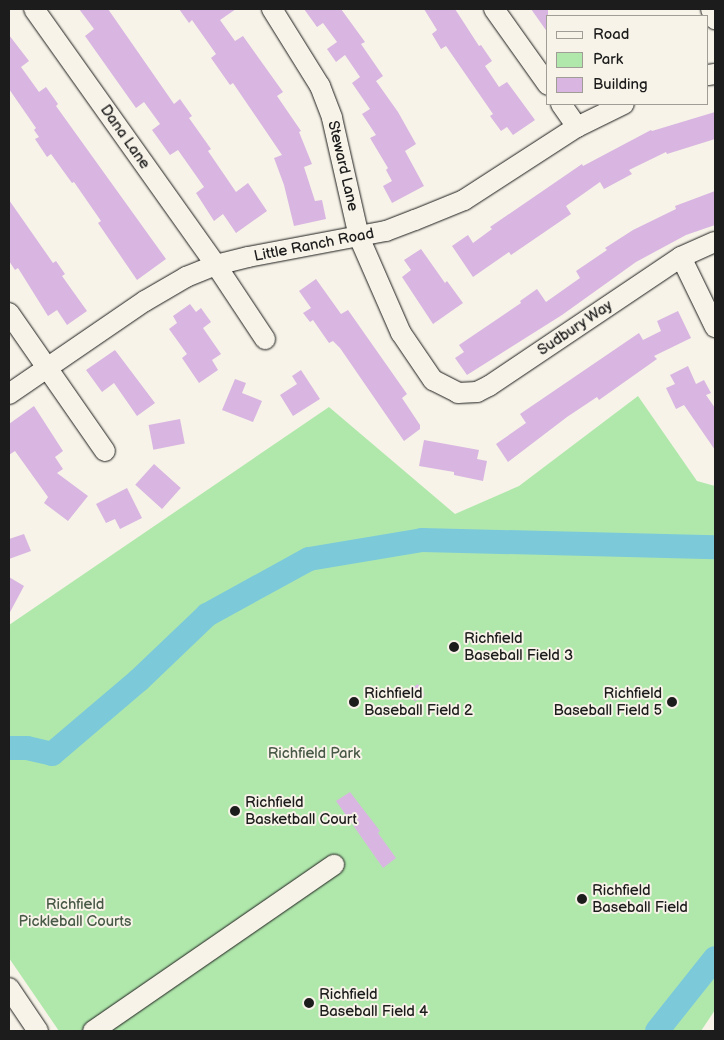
<!DOCTYPE html>
<style>
body{margin:0}
#map{position:relative;width:724px;height:1040px;overflow:hidden;background:#f7f3e8;font-family:"Balsamiq Sans",sans-serif}
div>[style]{position:absolute}
[style*='--x']{left:calc(var(--x)*1px);top:calc(var(--y)*1px);width:calc(var(--w)*1px);rotate:calc(var(--a)*1deg)}
.green>*{inset:0;background:#b0e8ac}
.river>*{height:24px;margin:-12px;padding:0 12px;transform-origin:12px;border-radius:12px;background:#7ccad9}
.building>*{inset:0;background:#d8b6e1;transform-origin:0 0}
.roads{filter:drop-shadow(0 0 1px #1c1c1c) drop-shadow(0 0 1px #1c1c1c)}
.minor>*{height:20px;margin:-10px;padding:0 10px;transform-origin:10px;border-radius:10px;background:#f7f3e8}
.dots>*{width:14px;height:14px;translate:-50% -50%;box-sizing:border-box;border:2px solid #f7f3e8;border-radius:50%}
span{translate:-50% -50%;white-space:nowrap;text-align:center;line-height:1.15;-webkit-text-stroke:4px #f7f3e8;paint-order:stroke}
.street-label{font-size:15px;color:#1c1c1c}
.poi-label{font-size:15px;color:#1c1c1c}
.left{translate:0 -50%;text-align:left}
.right{translate:-100% -50%;text-align:right}
.park-label{font-size:15px;color:#485947}
.frame{position:absolute;inset:0;border:10px solid #1c1c1c;pointer-events:none}
.legend{position:absolute;left:546px;top:15px;width:162px;height:90px;box-sizing:border-box;background:#f7f3e8;border:1px solid #9f9d96;margin:0;padding:6px 9px;list-style:none;font-size:15px;color:#1c1c1c}
.legend li{display:flex;align-items:center;gap:10px;height:25px}
.legend b{width:25px;border:1px solid #9f9d96}
</style>
<div id="map">
<div class="green">
<i style="clip-path:polygon(638px 396px,697px 481px,715px 486px,715px 1010px,701px 1031px,59px 1031px,9px 958px,9px 625px,329px 407px,455px 514px,519px 486px)"></i>
</div>
<div class="river">
<i style="--x:9;--y:748;--w:18;--a:0"></i>
<i style="--x:27;--y:748;--w:26;--a:13"></i>
<i style="--x:52;--y:754;--w:114;--a:-40.4"></i>
<i style="--x:139;--y:680;--w:94;--a:-43.7"></i>
<i style="--x:207;--y:615;--w:116;--a:-28.8"></i>
<i style="--x:309;--y:559;--w:115;--a:-9.5"></i>
<i style="--x:422;--y:540;--w:293;--a:1.4"></i>
<i style="--x:657;--y:1031;--w:93;--a:-51.5"></i>
</div>
<div class="building">
<i style="clip-path:polygon(79px 9px,108px 9px,174px 104px,180px 99px,192px 116px,189px 118px,211px 149px,208px 151px,236px 192px,248px 183px,267px 211px,236px 233px,223px 214px,214px 221px,196px 193px,204px 187px,178px 150px,170px 155px,152px 130px,160px 124px,144px 102px,136px 108px,85px 36px,94px 29px)"></i>
<i style="clip-path:polygon(179px 9px,236px 9px,220px 20px,235px 41px,243px 36px,283px 92px,277px 96px,301px 131px,299px 132px,312px 164px,304px 167px,315px 201px,322px 200px,326px 219px,294px 226px,284px 185px,274px 158px,282px 155px,233px 83px,230px 85px,211px 58px,216px 54px,192px 20px,189px 23px)"></i>
<i style="clip-path:polygon(304px 9px,341px 9px,365px 42px,361px 44px,383px 76px,376px 81px,398px 112px,416px 144px,405px 151px,424px 186px,392px 203px,383px 186px,392px 181px,386px 170px,388px 168px,370px 138px,376px 135px,362px 114px,370px 109px,352px 83px,360px 77px,345px 55px,336px 62px,327px 49px,337px 42px,323px 23px,317px 27px)"></i>
<i style="clip-path:polygon(424px 9px,455px 9px,479px 46px,481px 45px,492px 61px,485px 66px,499px 87px,507px 82px,535px 120px,513px 135px,507px 127px,501px 131px,490px 116px,493px 114px,446px 46px,441px 49px,432px 34px,437px 30px)"></i>
<i style="clip-path:polygon(531px 9px,548px 9px,548px 33px)"></i>
<i style="clip-path:polygon(9px 35px,29px 61px,21px 67px,39px 92px,46px 87px,58px 104px,56px 106px,166px 259px,137px 280px,98px 223px,101px 221px,74px 182px,72px 183px,51px 154px,47px 157px,35px 139px,39px 137px,34px 130px,36px 128px,9px 89px)"></i>
<i style="clip-path:polygon(715px 112px,715px 139px,667px 154px,666px 152px,629px 170px,632px 174px,604px 189px,600px 182px,566px 206px,571px 214px,511px 255px,509px 252px,473px 277px,452px 246px,468px 235px,473px 243px,492px 229px,490px 227px,582px 164px,583px 166px,651px 130px,652px 131px)"></i>
<i style="clip-path:polygon(715px 191px,715px 225px,686px 235px,636px 262px,562px 315px,467px 375px,455px 358px,464px 352px,459px 345px,521px 303px,520px 301px,537px 289px,546px 302px,580px 278px,576px 271px,607px 250px,605px 248px,633px 230px,676px 209px,675px 206px)"></i>
<i style="clip-path:polygon(9px 200px,53px 263px,56px 261px,65px 274px,62px 276px,87px 311px,67px 325px,57px 310px,48px 316px,18px 268px,15px 270px,9px 261px)"></i>
<i style="clip-path:polygon(421px 249px,445px 283px,447px 281px,463px 303px,433px 324px,402px 277px,411px 270px,404px 260px)"></i>
<i style="clip-path:polygon(316px 279px,341px 314px,348px 310px,407px 394px,402px 398px,420px 425px,420px 429px,404px 441px,340px 348px,333px 341px,329px 343px,313px 320px,310px 322px,303px 313px,311px 308px,299px 291px)"></i>
<i style="clip-path:polygon(190px 304px,196px 312px,201px 308px,211px 322px,203px 328px,221px 354px,212px 360px,218px 370px,199px 383px,182px 358px,187px 354px,169px 329px,177px 323px,173px 316px)"></i>
<i style="clip-path:polygon(678px 311px,691px 338px,654px 356px,657px 359px,599px 400px,597px 397px,567px 417px,508px 462px,496px 444px,526px 423px,520px 414px,639px 333px,643px 340px,661px 331px,657px 321px)"></i>
<i style="clip-path:polygon(115px 350px,155px 403px,137px 416px,114px 383px,102px 392px,86px 370px)"></i>
<i style="clip-path:polygon(688px 366px,696px 384px,704px 380px,711px 393px,706px 395px,715px 408px,715px 450px,684px 405px,676px 409px,666px 388px,675px 384px,670px 375px)"></i>
<i style="clip-path:polygon(301px 370px,320px 399px,293px 416px,280px 395px,297px 384px,292px 376px)"></i>
<i style="clip-path:polygon(235px 379px,246px 383px,242px 393px,262px 401px,253px 422px,222px 410px)"></i>
<i style="clip-path:polygon(34px 406px,63px 451px,55px 457px,63px 469px,57px 473px,88px 496px,68px 521px,44px 503px,48px 497px,15px 451px,9px 455px,9px 424px)"></i>
<i style="left:180px;top:419px;width:25px;height:32px;rotate:79deg"></i>
<i style="clip-path:polygon(424px 440px,479px 450px,477px 459px,487px 461px,483px 481px,454px 475px,454px 472px,419px 466px)"></i>
<i style="left:154px;top:464px;width:36px;height:28px;rotate:42deg"></i>
<i style="clip-path:polygon(127px 488px,142px 518px,120px 529px,115px 519px,106px 523px,96px 504px)"></i>
<i style="clip-path:polygon(24px 534px,31px 551px,9px 559px,9px 539px)"></i>
<i style="clip-path:polygon(9px 577px,24px 586px,9px 614px)"></i>
<i style="left:418px;top:684px;width:13px;height:12px;rotate:58deg"></i>
<i style="clip-path:polygon(350px 792px,380px 831px,378px 833px,396px 858px,383px 868px,336px 801px)"></i>
</div>
<div class="roads">
<div class="minor">
<i style="--x:34;--y:9;--w:314;--a:54.6"></i>
<i style="--x:216;--y:265;--w:89;--a:56.5"></i>
<i style="--x:272;--y:9;--w:91;--a:58.1"></i>
<i style="--x:320;--y:86;--w:34;--a:69"></i>
<i style="--x:332;--y:118;--w:122;--a:77.2"></i>
<i style="--x:359;--y:237;--w:105;--a:66.4"></i>
<i style="--x:401;--y:333;--w:57;--a:55.8"></i>
<i style="--x:433;--y:380;--w:28;--a:27"></i>
<i style="--x:458;--y:393;--w:19;--a:-3"></i>
<i style="--x:477;--y:392;--w:13;--a:-27"></i>
<i style="--x:489;--y:386;--w:231;--a:-33.9"></i>
<i style="--x:681;--y:257;--w:37;--a:-24"></i>
<i style="--x:494;--y:9;--w:93;--a:54.6"></i>
<i style="--x:711;--y:9;--w:11;--a:68"></i>
<i style="--x:708;--y:75;--w:7;--a:-8"></i>
<i style="--x:561;--y:104;--w:28;--a:55"></i>
<i style="--x:681;--y:257;--w:78;--a:64.1"></i>
<i style="--x:9;--y:313;--w:168;--a:55.2"></i>
<i style="--x:9;--y:394;--w:165;--a:-34.4"></i>
<i style="--x:145;--y:301;--w:48;--a:-30.3"></i>
<i style="--x:186;--y:277;--w:32;--a:-22"></i>
<i style="--x:216;--y:265;--w:33;--a:-14"></i>
<i style="--x:248;--y:257;--w:140;--a:-10.7"></i>
<i style="--x:386;--y:231;--w:31;--a:-21"></i>
<i style="--x:415;--y:220;--w:53;--a:-22.2"></i>
<i style="--x:464;--y:200;--w:135;--a:-32.9"></i>
<i style="--x:577;--y:127;--w:52;--a:-26.1"></i>
<i style="--x:9;--y:988;--w:52;--a:56"></i>
<i style="--x:93;--y:1031;--w:293;--a:-34.6"></i>
</div>
</div>
<div class="dots">
<i style="left:454px;top:647px;background:#1c1c1c"></i>
<i style="left:354px;top:702px;background:#1c1c1c"></i>
<i style="left:672px;top:702px;background:#1c1c1c"></i>
<i style="left:235px;top:811px;background:#1c1c1c"></i>
<i style="left:582px;top:899px;background:#1c1c1c"></i>
<i style="left:309px;top:1003px;background:#1c1c1c"></i>
</div>
<div class="street-label">
<span style="left:125px;top:137px;rotate:55deg">Dana Lane</span>
<span style="left:343px;top:166px;rotate:77deg">Steward Lane</span>
<span style="left:314px;top:245px;rotate:-11deg">Little Ranch Road</span>
<span style="left:575px;top:328px;rotate:-34deg">Sudbury Way</span>
</div>
<div class="poi-label">
<span class="left" style="left:464px;top:647px">Richfield<br>Baseball Field 3</span>
<span class="left" style="left:364px;top:702px">Richfield<br>Baseball Field 2</span>
<span class="right" style="left:662px;top:702px">Richfield<br>Baseball Field 5</span>
<span class="left" style="left:245px;top:811px">Richfield<br>Basketball Court</span>
<span class="left" style="left:592px;top:899px">Richfield<br>Baseball Field</span>
<span class="left" style="left:319px;top:1003px">Richfield<br>Baseball Field 4</span>
</div>
<div class="park-label">
<span style="left:314px;top:754px">Richfield Park</span>
<span style="left:75px;top:913px">Richfield<br>Pickleball Courts</span>
</div>
<div class="frame"></div>
<ul class="legend">
<li><b style="height:6px;background:#f7f3e8"></b>Road</li>
<li><b style="height:14px;background:#b0e8ac"></b>Park</li>
<li><b style="height:14px;background:#d8b6e1"></b>Building</li>
</ul>
</div>
